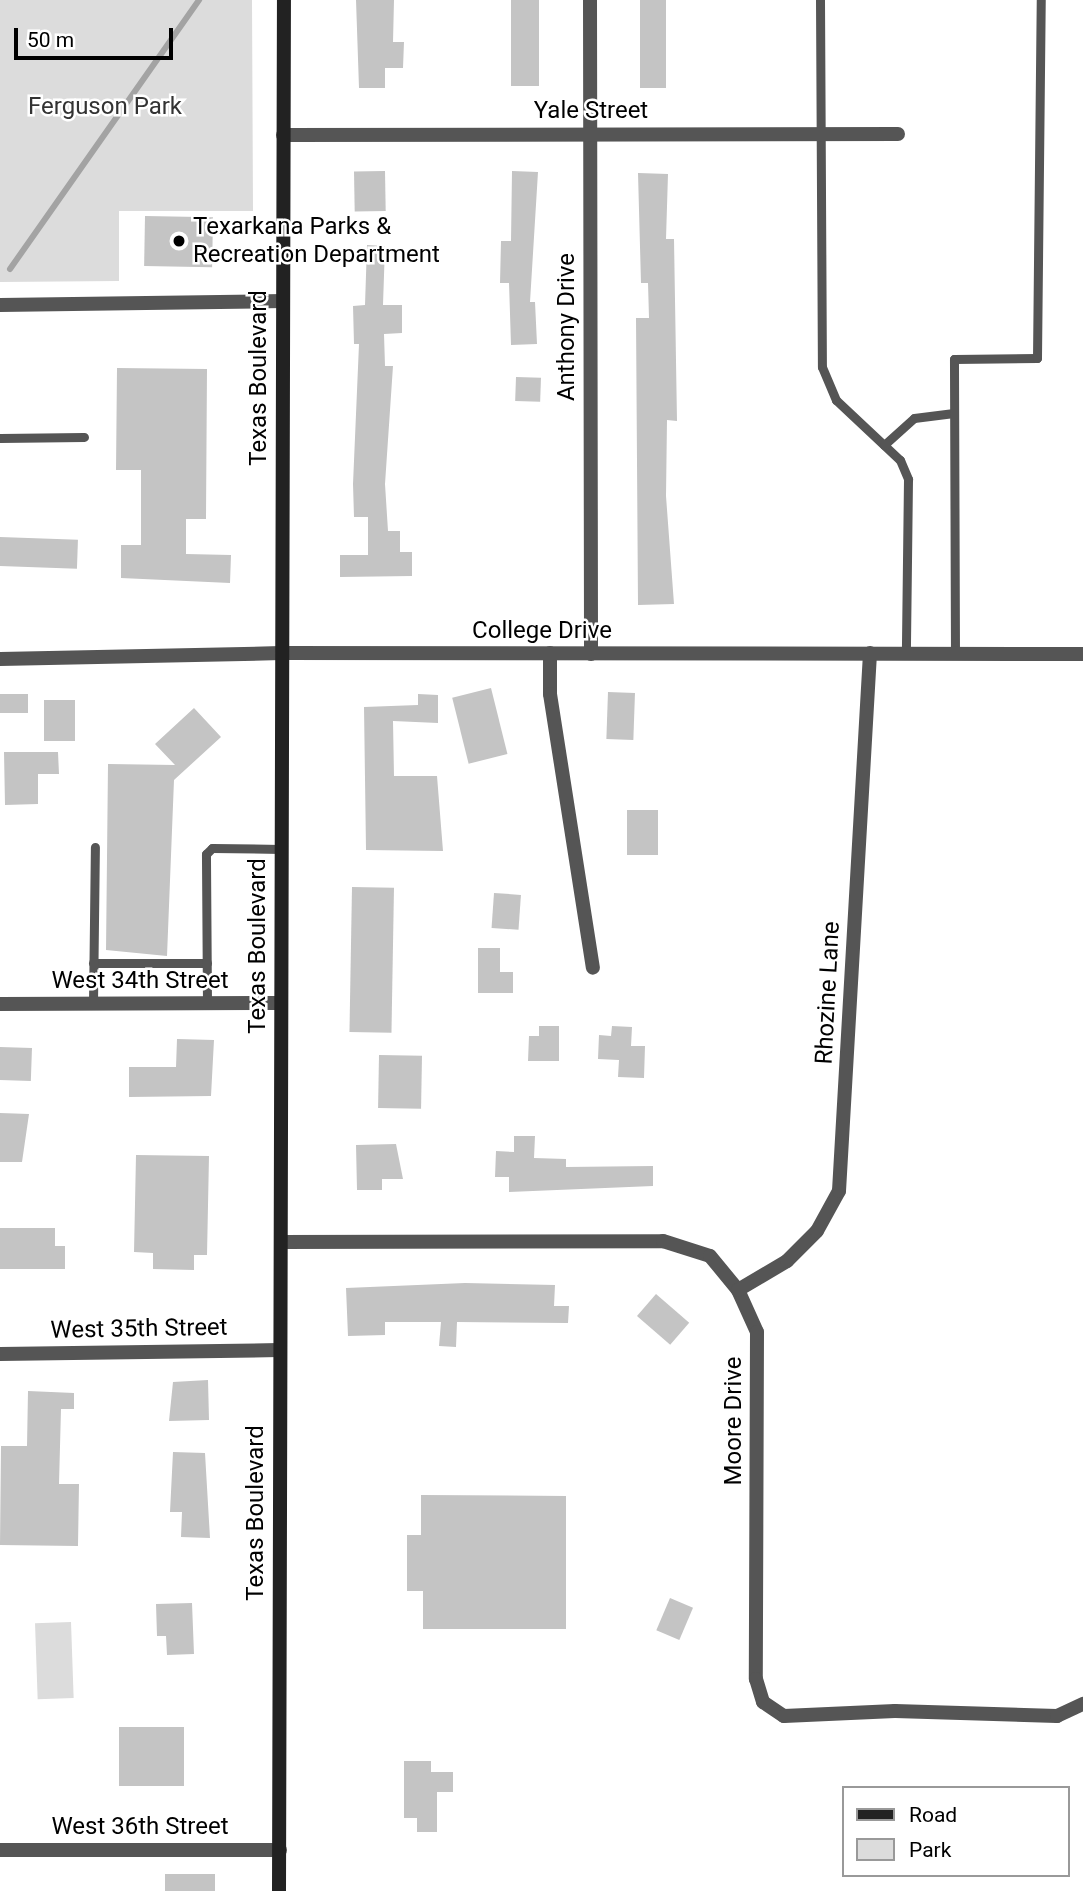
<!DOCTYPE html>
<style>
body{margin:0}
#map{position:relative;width:1083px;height:1891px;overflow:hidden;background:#fff;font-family:Roboto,sans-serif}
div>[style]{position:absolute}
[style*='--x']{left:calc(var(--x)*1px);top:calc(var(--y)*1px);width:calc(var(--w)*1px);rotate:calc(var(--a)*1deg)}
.green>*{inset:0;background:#dcdcdc;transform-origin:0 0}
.stream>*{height:6px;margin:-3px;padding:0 3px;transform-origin:3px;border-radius:3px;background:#a3a3a3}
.building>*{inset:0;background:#c4c4c4;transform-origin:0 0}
.service>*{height:9px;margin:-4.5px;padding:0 4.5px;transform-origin:4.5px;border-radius:4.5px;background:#555}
.minor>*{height:14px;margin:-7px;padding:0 7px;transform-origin:7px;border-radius:7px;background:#555}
.tertiary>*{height:14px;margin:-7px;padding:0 7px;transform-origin:7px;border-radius:7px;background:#555}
.secondary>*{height:14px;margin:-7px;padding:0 7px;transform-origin:7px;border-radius:7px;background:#222}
.dots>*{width:19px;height:19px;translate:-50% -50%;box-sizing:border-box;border:4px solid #fff;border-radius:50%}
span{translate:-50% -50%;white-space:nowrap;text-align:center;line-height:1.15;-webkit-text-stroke:5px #fff;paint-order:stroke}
.park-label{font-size:24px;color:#333}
.street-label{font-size:24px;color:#000}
.poi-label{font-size:24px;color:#000}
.left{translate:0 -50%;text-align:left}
.legend{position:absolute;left:842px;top:1786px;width:228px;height:91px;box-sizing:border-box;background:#fff;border:2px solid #999;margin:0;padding:9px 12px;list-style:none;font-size:21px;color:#000}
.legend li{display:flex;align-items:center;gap:14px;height:35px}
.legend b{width:35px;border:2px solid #999}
.scale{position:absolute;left:14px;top:28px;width:159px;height:32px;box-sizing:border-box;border:4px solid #000;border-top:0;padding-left:9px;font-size:21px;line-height:24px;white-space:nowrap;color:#000;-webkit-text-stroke:5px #fff;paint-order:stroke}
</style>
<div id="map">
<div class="green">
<i style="clip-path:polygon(0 0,252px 0,253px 211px,119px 211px,119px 281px,0 282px)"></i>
<i style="left:71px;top:1622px;width:76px;height:36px;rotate:88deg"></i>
</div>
<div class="stream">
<i style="--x:10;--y:269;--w:329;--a:-54.9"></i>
</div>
<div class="building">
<i style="clip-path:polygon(356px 0,394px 0,393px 42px,404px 42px,403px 68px,385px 68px,385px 88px,359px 88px)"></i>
<i style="left:511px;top:0;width:28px;height:86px"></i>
<i style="left:640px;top:0;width:26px;height:88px"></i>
<i style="left:385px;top:171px;width:40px;height:31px;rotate:89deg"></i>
<i style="clip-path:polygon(512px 171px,538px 172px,530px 302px,535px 302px,537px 344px,511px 345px,509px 283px,500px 283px,501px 241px,511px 241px)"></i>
<i style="clip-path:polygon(638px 173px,668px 174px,666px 239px,674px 239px,677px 421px,667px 420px,666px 496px,674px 604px,638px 605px,636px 318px,649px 318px,648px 283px,641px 283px)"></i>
<i style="left:145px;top:216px;width:68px;height:50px;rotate:1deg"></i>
<i style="clip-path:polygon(367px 245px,385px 246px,383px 305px,402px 305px,402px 333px,384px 334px,385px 366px,393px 366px,385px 484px,388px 531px,400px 531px,400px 552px,412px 552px,412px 576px,340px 577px,340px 555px,368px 555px,368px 517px,354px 517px,353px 484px,359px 344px,354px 344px,353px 306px,365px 305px)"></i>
<i style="clip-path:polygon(117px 368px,207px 369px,206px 519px,186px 519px,186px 554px,231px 555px,230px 583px,121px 578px,121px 545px,141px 545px,141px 470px,116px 470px)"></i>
<i style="left:516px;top:377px;width:25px;height:24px;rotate:2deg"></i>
<i style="left:0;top:537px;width:78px;height:29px;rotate:2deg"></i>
<i style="left:491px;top:688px;width:68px;height:40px;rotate:76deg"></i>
<i style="left:608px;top:692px;width:27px;height:47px;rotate:2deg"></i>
<i style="left:0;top:694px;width:28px;height:19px"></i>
<i style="clip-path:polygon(418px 694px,438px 695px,438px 723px,393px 721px,394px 776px,437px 776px,443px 851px,366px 850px,364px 707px,418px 705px)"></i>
<i style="left:44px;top:700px;width:31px;height:41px"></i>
<i style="clip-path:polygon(194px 708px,221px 737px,174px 780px,167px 956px,106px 950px,108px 764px,175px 765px,155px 744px)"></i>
<i style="clip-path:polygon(4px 752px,58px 752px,59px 774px,38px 774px,38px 804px,5px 805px)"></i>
<i style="left:658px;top:810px;width:45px;height:31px;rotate:90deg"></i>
<i style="left:352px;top:887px;width:42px;height:145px;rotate:1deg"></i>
<i style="left:494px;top:893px;width:27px;height:35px;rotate:4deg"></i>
<i style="clip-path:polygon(478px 948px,500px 948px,500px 972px,513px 972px,513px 993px,478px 993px)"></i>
<i style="clip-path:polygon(539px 1026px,559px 1026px,559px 1061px,528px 1061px,529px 1036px,539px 1036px)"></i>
<i style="clip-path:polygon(612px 1026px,632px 1027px,631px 1046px,645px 1046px,644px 1078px,618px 1077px,619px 1060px,598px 1059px,599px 1035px,611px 1036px)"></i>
<i style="clip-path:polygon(177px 1039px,214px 1040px,211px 1096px,129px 1097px,129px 1067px,176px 1067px)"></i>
<i style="left:0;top:1047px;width:32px;height:33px;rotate:2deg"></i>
<i style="left:379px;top:1055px;width:43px;height:53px;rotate:1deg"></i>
<i style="clip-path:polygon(0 1113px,29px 1114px,22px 1162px,0 1162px)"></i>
<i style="clip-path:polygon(514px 1136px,535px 1136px,534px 1158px,566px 1159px,566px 1167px,653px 1166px,653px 1186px,509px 1192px,509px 1177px,495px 1177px,496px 1151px,514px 1152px)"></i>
<i style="clip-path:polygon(396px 1144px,403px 1179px,382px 1179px,382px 1190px,357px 1190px,356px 1145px)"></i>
<i style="clip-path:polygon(136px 1155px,209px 1156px,207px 1255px,194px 1255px,194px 1270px,153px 1269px,153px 1253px,134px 1252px)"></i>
<i style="clip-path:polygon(0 1228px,55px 1228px,55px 1246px,65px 1246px,65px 1269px,0 1269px)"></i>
<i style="clip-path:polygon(465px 1283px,555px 1285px,554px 1306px,569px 1306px,568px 1323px,457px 1322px,456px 1347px,439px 1346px,441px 1322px,385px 1322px,385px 1335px,348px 1336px,346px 1288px)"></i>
<i style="left:656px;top:1294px;width:44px;height:29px;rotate:41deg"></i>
<i style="clip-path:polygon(208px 1380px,209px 1420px,169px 1421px,173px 1382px)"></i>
<i style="clip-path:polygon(28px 1391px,74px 1393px,74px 1409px,61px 1409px,59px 1484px,79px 1484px,78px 1546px,0 1545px,1px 1446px,27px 1446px)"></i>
<i style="clip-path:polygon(173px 1452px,205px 1453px,210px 1538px,181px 1537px,182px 1512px,170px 1512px)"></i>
<i style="clip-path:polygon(421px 1495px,566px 1496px,566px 1629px,423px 1629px,423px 1591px,407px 1591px,407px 1535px,421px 1535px)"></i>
<i style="left:670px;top:1598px;width:25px;height:35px;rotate:23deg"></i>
<i style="clip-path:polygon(192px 1603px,194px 1654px,167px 1655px,166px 1636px,157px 1636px,156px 1604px)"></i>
<i style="left:119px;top:1727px;width:65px;height:59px"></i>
<i style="clip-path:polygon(404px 1761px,431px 1761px,431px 1772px,453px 1772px,453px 1792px,437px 1792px,437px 1832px,417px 1832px,417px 1818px,404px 1818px)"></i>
<i style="left:215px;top:1874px;width:17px;height:50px;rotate:90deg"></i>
</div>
<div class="service">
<i style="--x:820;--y:0;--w:367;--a:89.7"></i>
<i style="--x:822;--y:367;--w:36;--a:67"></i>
<i style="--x:836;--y:400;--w:88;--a:43.2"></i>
<i style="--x:900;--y:460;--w:21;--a:67"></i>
<i style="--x:908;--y:479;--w:174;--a:90.7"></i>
<i style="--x:0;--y:438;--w:84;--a:-0.7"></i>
<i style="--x:884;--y:445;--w:40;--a:-42"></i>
<i style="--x:914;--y:418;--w:40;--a:-7.1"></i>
<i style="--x:955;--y:654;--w:295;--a:-90.2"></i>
<i style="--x:954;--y:359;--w:83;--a:-0.7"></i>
<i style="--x:1037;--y:358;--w:358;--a:-89.4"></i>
<i style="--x:93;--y:963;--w:114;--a:0"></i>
<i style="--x:93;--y:1003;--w:156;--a:-89.3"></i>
<i style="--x:207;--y:1003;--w:149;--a:-90.4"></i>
<i style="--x:206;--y:854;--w:8;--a:-45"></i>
<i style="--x:212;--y:848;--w:69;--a:0.8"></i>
</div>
<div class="minor">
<i style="--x:590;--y:0;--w:654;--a:89.91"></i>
<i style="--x:283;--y:135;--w:615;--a:-0.09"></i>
<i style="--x:0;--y:305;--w:283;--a:-0.8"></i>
<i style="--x:550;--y:653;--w:41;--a:90"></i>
<i style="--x:550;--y:694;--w:277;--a:81.1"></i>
<i style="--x:0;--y:1004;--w:281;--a:-0.2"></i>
<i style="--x:281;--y:1242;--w:382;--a:-0.1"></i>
<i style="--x:663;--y:1241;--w:49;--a:17.7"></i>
<i style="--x:710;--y:1256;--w:44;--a:50.5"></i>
<i style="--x:738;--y:1290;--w:46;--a:65.7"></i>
<i style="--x:757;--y:1332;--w:347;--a:90.2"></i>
<i style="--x:756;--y:1679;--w:24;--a:73"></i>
<i style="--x:763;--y:1702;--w:25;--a:34"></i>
<i style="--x:784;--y:1716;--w:111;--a:-2.6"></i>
<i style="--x:895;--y:1711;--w:162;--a:1.8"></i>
<i style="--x:1057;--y:1716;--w:29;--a:-25"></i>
<i style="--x:738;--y:1290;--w:57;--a:-30.6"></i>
<i style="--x:787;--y:1261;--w:42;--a:-45"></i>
<i style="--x:817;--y:1231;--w:46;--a:-61.2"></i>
<i style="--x:839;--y:1191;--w:539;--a:-86.7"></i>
<i style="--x:0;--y:1354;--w:279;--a:-0.8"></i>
<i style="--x:0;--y:1850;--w:280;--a:0"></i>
</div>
<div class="tertiary">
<i style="--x:0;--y:659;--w:281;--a:-1.2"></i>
<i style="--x:281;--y:653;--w:802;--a:0.07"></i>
</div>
<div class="secondary">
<i style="--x:279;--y:1891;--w:1891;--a:-89.85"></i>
</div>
<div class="dots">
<i style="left:179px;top:241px;background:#000"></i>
</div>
<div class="park-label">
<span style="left:105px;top:107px">Ferguson Park</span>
</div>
<div class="street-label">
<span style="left:591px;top:111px">Yale Street</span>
<span style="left:567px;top:327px;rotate:-90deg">Anthony Drive</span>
<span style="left:259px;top:378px;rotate:-90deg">Texas Boulevard</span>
<span style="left:542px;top:631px">College Drive</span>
<span style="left:258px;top:946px;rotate:-90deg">Texas Boulevard</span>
<span style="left:140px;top:981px">West 34th Street</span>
<span style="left:828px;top:993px;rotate:-87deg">Rhozine Lane</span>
<span style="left:139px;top:1329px;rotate:-1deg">West 35th Street</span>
<span style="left:734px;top:1421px;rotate:-90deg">Moore Drive</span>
<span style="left:256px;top:1513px;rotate:-90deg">Texas Boulevard</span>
<span style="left:140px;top:1827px">West 36th Street</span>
</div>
<div class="poi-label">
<span class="left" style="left:193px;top:241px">Texarkana Parks &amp;<br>Recreation Department</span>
</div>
<ul class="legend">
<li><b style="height:9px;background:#222"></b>Road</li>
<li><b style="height:19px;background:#dcdcdc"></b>Park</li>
</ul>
<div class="scale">50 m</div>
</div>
